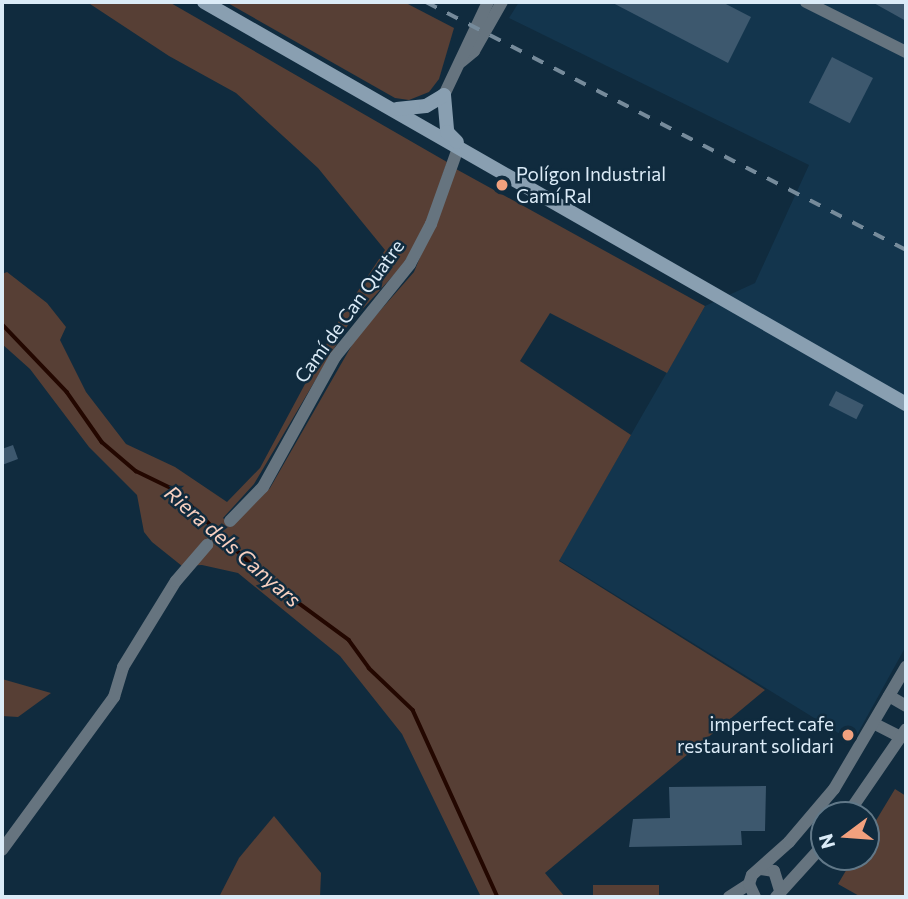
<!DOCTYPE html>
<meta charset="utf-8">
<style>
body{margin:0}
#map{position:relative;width:908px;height:899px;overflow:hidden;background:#102b3e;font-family:Commissioner,sans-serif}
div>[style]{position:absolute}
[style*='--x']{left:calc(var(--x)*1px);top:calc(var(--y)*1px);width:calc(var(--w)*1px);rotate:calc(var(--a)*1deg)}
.built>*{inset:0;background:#13354d}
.green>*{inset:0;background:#573f35;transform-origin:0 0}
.stream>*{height:3.5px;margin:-1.75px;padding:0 1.75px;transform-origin:1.75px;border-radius:1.75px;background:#230700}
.building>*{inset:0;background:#3d586e;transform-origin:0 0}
.street>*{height:12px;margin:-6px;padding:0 6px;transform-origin:6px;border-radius:6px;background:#66747f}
.secondary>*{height:14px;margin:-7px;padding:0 7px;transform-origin:7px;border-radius:7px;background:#899fb1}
.rail>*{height:3.5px;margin-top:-1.75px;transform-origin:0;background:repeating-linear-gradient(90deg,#768b9b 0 12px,transparent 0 24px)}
.dots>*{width:19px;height:19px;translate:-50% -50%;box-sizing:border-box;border:4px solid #102b3e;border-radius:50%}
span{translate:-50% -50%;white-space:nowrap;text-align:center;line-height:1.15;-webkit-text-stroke:5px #102b3e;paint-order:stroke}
.poi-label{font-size:19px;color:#dbebf7}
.left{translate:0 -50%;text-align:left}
.right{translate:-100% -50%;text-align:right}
.street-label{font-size:19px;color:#dbebf7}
.water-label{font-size:21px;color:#f8d0c0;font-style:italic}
.frame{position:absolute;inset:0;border:4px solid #dbebf7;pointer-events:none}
.north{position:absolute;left:810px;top:801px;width:70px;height:70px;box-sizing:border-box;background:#102b3e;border:2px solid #617888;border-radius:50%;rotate:254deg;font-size:19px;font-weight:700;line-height:28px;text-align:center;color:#dbebf7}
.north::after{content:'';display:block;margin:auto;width:24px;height:32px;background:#f2a17e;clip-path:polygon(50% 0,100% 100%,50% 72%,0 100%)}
</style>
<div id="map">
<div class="built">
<i style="clip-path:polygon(519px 2px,906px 2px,906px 646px,853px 742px,559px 560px,705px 306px,755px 283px,809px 165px,509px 18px)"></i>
</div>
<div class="green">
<i style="clip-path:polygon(87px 2px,169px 2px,447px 162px,424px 230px,402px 266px,348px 325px,254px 484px,223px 518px,231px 526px,270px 488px,356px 338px,414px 272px,456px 169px,705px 306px,667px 373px,550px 313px,520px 361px,631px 435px,559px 561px,765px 690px,545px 873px,565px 897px,481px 897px,402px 734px,340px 656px,238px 573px,202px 565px,182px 566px,152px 542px,144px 532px,137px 495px,89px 447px,30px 369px,2px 344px,2px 274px,7px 272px,47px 303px,66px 327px,60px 340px,86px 392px,126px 444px,175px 467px,227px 502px,260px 468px,342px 315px,385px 250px,318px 168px,236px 93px,169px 56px)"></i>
<i style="clip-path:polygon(226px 2px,404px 2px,454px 28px,439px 79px,429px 92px,409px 100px,395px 98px)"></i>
<i style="clip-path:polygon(2px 679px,51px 693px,18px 717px,2px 716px)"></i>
<i style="clip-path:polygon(895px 789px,906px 796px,906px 897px,861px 897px,838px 884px,854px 857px,866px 857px,866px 837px)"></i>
<i style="clip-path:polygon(274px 816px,321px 873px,320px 897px,219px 897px,239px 858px)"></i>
<i style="left:593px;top:885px;width:66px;height:12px"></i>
</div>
<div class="stream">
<i style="--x:2;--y:324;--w:94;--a:46.3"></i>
<i style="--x:67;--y:392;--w:61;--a:55"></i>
<i style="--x:102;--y:442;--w:45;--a:40.5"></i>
<i style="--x:136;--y:471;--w:43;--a:26"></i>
<i style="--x:175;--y:490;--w:127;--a:44.4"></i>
<i style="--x:266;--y:579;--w:103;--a:36.3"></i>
<i style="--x:349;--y:640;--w:34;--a:54"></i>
<i style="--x:369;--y:668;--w:61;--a:43.7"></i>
<i style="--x:413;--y:710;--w:205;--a:65.6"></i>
</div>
<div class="building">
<i style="clip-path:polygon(611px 2px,722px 2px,751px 17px,728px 63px)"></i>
<i style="clip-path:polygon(872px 2px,906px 2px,906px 21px)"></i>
<i style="left:832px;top:57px;width:46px;height:51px;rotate:27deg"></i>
<i style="left:836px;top:391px;width:31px;height:16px;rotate:27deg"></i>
<i style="clip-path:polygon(13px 445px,18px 459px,2px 465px,2px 449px)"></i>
<i style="clip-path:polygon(766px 786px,765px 831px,741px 831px,742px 845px,629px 847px,633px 819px,670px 818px,669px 787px)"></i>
</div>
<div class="street">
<i style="--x:806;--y:2;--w:112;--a:26.6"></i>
<i style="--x:461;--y:62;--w:17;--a:-40"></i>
<i style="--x:474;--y:51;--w:56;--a:-60.3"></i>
<i style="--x:444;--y:95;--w:103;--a:-64.7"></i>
<i style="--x:230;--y:521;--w:47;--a:-45.9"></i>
<i style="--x:263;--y:487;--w:149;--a:-61"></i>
<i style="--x:335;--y:357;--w:119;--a:-51.1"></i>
<i style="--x:410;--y:264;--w:45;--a:-62.3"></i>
<i style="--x:431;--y:224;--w:81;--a:-70.4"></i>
<i style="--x:889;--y:696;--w:20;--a:30"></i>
<i style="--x:875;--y:724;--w:29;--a:27"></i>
<i style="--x:847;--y:815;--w:104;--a:-55.5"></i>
<i style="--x:2;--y:850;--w:190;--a:-53.8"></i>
<i style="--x:114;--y:697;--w:31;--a:-73"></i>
<i style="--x:123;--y:667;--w:101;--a:-58.4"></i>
<i style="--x:176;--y:581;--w:48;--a:-49.3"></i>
<i style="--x:760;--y:869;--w:14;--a:8"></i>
<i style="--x:774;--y:871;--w:21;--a:73"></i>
<i style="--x:729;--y:897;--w:24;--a:-33"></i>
<i style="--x:755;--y:897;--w:14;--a:-115"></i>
<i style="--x:749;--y:884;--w:9;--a:-72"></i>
<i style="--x:752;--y:875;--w:50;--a:-41.7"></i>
<i style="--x:789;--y:842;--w:70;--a:-49.7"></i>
<i style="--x:834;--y:789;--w:142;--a:-59.5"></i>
<i style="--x:776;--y:897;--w:72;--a:-47.8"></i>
</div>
<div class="secondary">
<i style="--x:204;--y:2;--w:809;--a:29.8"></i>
<i style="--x:444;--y:95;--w:37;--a:85"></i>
<i style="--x:447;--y:132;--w:14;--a:45"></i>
<i style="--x:397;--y:109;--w:29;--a:-6"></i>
<i style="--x:426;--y:106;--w:21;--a:-31"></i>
</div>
<div class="rail">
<i style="--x:426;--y:2;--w:540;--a:27.32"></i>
</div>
<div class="dots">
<i style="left:502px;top:185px;background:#f2a17e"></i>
<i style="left:848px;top:735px;background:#f2a17e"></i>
</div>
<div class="poi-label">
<span class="left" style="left:516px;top:185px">Polígon Industrial<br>Camí Ral</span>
<span class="right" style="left:834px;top:735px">imperfect cafe<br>restaurant solidari</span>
</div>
<div class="street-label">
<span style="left:349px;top:311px;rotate:-54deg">Camí de Can Quatre</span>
</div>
<div class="water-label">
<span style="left:233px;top:546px;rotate:41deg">Riera dels Canyars</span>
</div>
<div class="frame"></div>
<div class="north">N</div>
</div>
